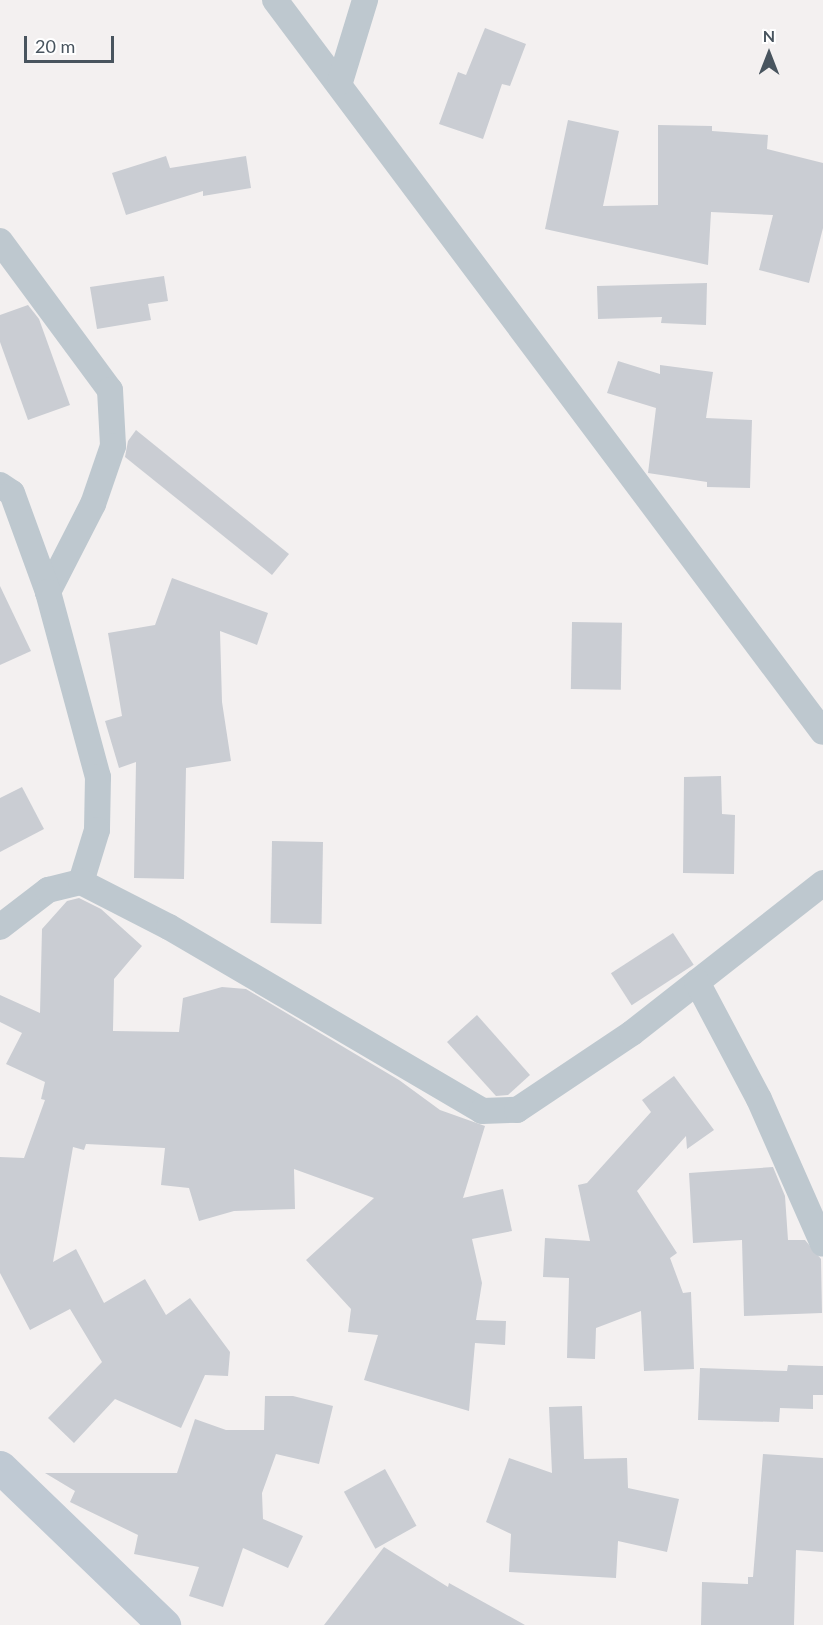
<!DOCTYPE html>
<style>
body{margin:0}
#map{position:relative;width:823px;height:1625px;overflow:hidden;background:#f3f0f0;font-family:Lato,sans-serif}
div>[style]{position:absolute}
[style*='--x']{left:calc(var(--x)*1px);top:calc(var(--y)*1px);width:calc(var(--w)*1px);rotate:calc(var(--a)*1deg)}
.building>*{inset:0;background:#cacdd3;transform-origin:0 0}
.street>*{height:26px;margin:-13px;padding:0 13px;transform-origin:13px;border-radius:13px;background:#bec8cf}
.secondary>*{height:33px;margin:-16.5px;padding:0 16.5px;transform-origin:16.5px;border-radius:16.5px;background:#bfc9d3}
span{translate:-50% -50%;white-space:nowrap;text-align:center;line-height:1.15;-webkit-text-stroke:6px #fff;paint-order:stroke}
.north{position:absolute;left:739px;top:24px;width:60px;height:60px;-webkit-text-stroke:4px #fff;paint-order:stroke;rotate:0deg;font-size:16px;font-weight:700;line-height:24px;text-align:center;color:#48545e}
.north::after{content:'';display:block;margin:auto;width:21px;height:27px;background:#48545e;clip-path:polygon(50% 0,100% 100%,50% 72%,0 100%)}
.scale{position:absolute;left:24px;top:36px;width:90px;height:27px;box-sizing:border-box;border:3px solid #48545e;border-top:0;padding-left:8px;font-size:18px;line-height:21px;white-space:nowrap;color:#48545e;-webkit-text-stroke:4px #fff;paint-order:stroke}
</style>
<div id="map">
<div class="building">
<i style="clip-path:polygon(485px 28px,526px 44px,510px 86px,502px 84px,483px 139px,439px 124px,458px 72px,466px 75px)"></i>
<i style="clip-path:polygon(568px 120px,619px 131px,603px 206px,658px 205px,658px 125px,712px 126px,712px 131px,768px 135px,767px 149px,823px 163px,823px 228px,809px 283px,759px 270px,773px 215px,711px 212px,708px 265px,545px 229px)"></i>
<i style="clip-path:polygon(166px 156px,170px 168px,246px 156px,251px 188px,203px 196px,203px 191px,126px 215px,112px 173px)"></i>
<i style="clip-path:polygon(164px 276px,168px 301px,148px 304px,151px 320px,97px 329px,90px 287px)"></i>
<i style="clip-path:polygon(707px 283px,706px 325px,661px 323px,662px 317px,598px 319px,597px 286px)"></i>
<i style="clip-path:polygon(28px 305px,39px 319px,70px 405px,28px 420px,0 342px,0 315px)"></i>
<i style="clip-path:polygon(618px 361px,660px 374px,660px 365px,713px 372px,706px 418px,752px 420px,750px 488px,707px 487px,707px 482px,648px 473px,656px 408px,607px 393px)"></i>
<i style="clip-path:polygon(136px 430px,289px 554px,272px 575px,125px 457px,128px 441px)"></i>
<i style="clip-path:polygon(172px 578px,268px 613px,257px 645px,220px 631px,222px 702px,231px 761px,186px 768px,184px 879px,134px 878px,136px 762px,119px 768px,105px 721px,122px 716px,108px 633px,155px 625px)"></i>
<i style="clip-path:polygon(0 586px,31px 651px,0 665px)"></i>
<i style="left:572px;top:622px;width:50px;height:67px;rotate:1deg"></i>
<i style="clip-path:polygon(721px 776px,722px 814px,735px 815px,734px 874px,683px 873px,684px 777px)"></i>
<i style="clip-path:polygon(22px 787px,44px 829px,0 852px,0 798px)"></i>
<i style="left:272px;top:841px;width:51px;height:82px;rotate:1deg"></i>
<i style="clip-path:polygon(79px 898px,101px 909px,142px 946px,114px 979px,113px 1031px,179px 1032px,183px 998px,222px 987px,246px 989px,399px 1080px,440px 1110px,485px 1126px,463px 1198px,503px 1189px,512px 1231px,472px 1239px,482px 1283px,476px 1320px,506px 1321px,505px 1345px,475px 1343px,469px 1411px,364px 1380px,378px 1335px,348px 1332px,351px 1309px,306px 1260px,374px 1198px,294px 1169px,295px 1209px,234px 1211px,199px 1221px,189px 1188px,161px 1185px,165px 1148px,86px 1144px,84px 1150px,73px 1147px,53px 1262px,76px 1249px,104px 1303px,145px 1279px,166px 1315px,190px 1298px,230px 1352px,228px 1376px,205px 1375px,181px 1428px,115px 1399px,74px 1443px,48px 1418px,102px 1362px,70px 1309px,30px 1330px,0 1273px,0 1157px,24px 1158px,45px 1100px,41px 1099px,45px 1082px,6px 1064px,22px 1033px,0 1022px,0 995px,40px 1013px,42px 929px,67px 901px)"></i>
<i style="left:673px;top:933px;width:38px;height:74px;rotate:57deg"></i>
<i style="clip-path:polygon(477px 1015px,530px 1075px,508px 1095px,496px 1096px,447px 1042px)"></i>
<i style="clip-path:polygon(674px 1076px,714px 1130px,687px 1149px,686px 1136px,637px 1191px,677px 1253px,670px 1258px,683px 1293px,691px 1292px,694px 1369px,644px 1371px,641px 1311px,596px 1328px,595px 1359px,567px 1358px,569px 1278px,543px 1277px,545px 1238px,590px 1241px,578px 1185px,587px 1183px,651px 1112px,642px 1100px)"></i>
<i style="clip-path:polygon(773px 1167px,785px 1196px,788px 1240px,805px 1240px,821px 1259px,822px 1313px,744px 1316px,742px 1240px,693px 1243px,689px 1173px)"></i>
<i style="clip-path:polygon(788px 1365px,823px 1366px,823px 1395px,813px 1395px,813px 1409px,780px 1408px,779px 1422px,698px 1420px,700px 1368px,787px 1371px)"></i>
<i style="clip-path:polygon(265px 1396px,293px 1396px,333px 1406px,319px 1464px,276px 1454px,262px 1493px,263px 1519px,303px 1536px,288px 1568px,243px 1548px,223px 1607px,189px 1596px,199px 1567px,134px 1554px,138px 1535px,70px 1502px,75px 1491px,45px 1473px,177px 1473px,195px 1419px,226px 1430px,264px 1430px)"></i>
<i style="clip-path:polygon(582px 1406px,584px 1459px,627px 1458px,628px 1488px,679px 1499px,667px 1552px,618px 1541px,616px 1578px,509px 1572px,511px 1534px,486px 1522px,509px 1458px,552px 1473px,549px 1407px)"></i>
<i style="clip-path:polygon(763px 1454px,823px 1458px,823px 1552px,796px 1550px,794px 1625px,701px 1625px,702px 1582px,748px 1584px,748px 1577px,753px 1577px)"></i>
<i style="left:385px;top:1469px;width:65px;height:47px;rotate:61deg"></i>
<i style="clip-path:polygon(384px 1547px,448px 1587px,449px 1583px,525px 1625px,324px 1625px)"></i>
</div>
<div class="street">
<i style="--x:275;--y:0;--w:914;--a:53.18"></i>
<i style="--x:340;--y:82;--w:86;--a:-73"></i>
<i style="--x:0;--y:241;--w:185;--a:53.6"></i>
<i style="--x:110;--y:390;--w:56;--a:86.9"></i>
<i style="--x:113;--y:446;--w:61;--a:109"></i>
<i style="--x:93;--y:504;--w:99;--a:117.1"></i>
<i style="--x:0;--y:485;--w:14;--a:34"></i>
<i style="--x:12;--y:493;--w:105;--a:70"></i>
<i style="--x:48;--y:592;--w:192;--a:74.9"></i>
<i style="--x:98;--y:777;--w:53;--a:91.1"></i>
<i style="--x:97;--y:830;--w:54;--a:107.1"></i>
<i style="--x:0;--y:927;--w:61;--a:-37.6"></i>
<i style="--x:48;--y:890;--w:34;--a:-14"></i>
<i style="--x:81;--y:882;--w:99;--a:27.1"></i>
<i style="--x:169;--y:927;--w:363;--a:30.4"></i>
<i style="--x:482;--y:1111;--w:35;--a:-2"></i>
<i style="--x:517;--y:1110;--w:138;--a:-33.8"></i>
<i style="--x:632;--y:1033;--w:243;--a:-38.1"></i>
<i style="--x:697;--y:982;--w:132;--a:62.1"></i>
<i style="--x:759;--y:1099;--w:158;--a:66.2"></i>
</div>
<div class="secondary">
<i style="--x:0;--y:1467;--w:228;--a:43.9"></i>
</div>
<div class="north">N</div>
<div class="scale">20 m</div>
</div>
